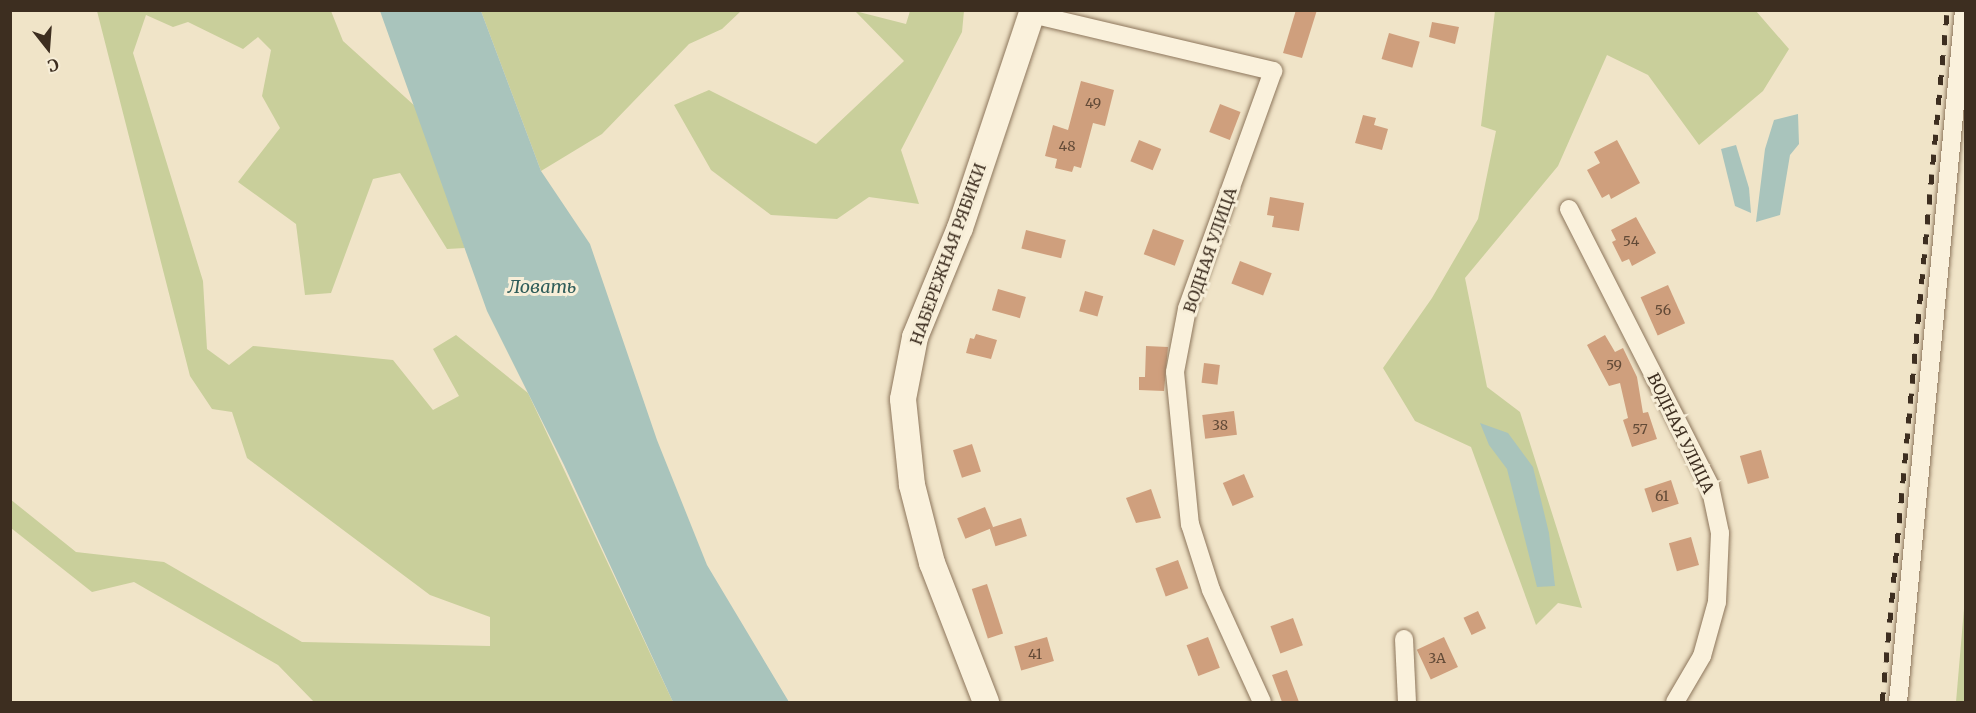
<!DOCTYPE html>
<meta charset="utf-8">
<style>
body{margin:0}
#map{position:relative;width:1976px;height:713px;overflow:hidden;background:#f0e4c8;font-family:Merriweather,serif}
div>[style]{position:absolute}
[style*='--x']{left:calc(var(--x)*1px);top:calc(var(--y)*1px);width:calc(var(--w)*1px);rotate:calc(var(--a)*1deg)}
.green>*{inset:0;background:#c9cf9b}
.water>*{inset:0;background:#a9c4bc}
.building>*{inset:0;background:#cf9f7d;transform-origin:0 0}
.roads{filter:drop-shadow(0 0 2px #8d765c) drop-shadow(0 0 2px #8d765c)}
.street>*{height:18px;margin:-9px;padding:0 9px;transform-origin:9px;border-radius:9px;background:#faf1dc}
.secondary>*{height:26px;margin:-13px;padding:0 13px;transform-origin:13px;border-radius:13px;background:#faf1dc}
.rail>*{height:4.5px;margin-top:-2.25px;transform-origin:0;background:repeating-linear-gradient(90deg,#3d2e20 0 10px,transparent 0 20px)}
span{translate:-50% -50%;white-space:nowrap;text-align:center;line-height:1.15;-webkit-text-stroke:6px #f7eed8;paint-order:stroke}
.number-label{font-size:14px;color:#624a37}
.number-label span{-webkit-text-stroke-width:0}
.street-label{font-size:16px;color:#3d2e20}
.water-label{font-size:18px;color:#2f5d5a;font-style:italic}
.frame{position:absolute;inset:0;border:12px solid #3d2e20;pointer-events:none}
.north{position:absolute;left:18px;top:18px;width:60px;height:60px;-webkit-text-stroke:4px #f7eed8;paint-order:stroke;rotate:163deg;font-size:16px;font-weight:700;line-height:24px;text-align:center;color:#3d2e20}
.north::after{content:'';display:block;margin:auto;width:21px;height:27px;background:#3d2e20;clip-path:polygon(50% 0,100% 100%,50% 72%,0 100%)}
</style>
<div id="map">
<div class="green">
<i style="clip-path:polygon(97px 11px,331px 11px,343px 41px,416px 107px,465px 248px,447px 249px,400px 173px,373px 179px,331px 293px,305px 295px,296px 224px,238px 182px,280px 128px,262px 96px,271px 50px,258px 37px,243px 49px,188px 22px,173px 27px,146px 15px,133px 53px,203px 281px,207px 349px,229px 365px,253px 346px,393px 360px,433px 410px,459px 396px,433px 349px,456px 335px,528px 393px,673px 702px,314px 702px,278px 665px,134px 582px,92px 592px,11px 528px,10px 499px,76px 552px,164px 562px,302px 642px,490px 646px,490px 617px,430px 595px,247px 458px,232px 412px,212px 409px,190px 376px)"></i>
<i style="clip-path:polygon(481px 11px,741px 11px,722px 29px,689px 44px,602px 134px,541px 171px)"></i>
<i style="clip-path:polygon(855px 11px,906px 24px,910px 11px,964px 11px,962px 32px,901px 150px,919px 204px,869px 197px,837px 219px,771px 215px,711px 170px,674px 105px,709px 90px,816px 144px,904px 61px)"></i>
<i style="clip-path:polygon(1495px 11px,1756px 11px,1789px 49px,1763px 91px,1699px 145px,1648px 75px,1607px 55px,1558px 166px,1465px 278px,1487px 387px,1520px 412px,1582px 608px,1558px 603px,1536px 625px,1471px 447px,1415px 421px,1383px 368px,1432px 298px,1478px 219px,1496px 131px,1481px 126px)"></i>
<i style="clip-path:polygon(1965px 597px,1965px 702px,1956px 702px)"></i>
</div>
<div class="water">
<i style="clip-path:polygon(380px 11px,481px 11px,541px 171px,590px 244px,657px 440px,707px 565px,789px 702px,673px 702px,564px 465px,487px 311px)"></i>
<i style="clip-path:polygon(1798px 114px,1799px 144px,1790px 155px,1780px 215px,1756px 222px,1765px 149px,1774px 120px)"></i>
<i style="clip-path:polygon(1736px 145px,1749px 188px,1751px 213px,1735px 206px,1721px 149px)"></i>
<i style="clip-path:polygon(1480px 423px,1508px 433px,1533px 467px,1549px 533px,1555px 586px,1537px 587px,1507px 469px,1489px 445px)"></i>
</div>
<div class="building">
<i style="clip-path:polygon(1296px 10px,1317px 10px,1302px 58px,1283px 53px)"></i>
<i style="clip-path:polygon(1432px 22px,1459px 27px,1455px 44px,1429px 37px)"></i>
<i style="left:1389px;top:33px;width:32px;height:27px;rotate:16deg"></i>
<i style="clip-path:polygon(1081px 81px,1114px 90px,1105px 126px,1093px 123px,1081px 168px,1074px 166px,1072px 172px,1055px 168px,1057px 159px,1045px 156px,1053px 125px,1068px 130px)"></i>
<i style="left:1220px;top:104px;width:22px;height:30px;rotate:21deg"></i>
<i style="clip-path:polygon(1363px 115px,1376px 118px,1374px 125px,1388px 129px,1382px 150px,1355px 143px)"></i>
<i style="left:1139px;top:140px;width:24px;height:23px;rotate:22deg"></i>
<i style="clip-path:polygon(1617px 140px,1640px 183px,1611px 199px,1609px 194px,1602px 198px,1587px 170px,1600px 163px,1594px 152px)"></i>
<i style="clip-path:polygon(1270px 197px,1304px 203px,1299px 231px,1272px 227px,1274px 216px,1267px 215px)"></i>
<i style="clip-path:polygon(1636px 217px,1656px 253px,1632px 266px,1629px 259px,1622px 262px,1612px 242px,1616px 240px,1611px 230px)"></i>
<i style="left:1153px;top:229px;width:33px;height:27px;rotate:20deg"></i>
<i style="left:1026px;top:230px;width:41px;height:19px;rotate:14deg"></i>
<i style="left:1240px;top:261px;width:34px;height:24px;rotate:21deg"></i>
<i style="left:1668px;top:285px;width:42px;height:30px;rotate:66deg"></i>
<i style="left:998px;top:289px;width:29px;height:22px;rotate:16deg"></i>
<i style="left:1085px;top:291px;width:19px;height:21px;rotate:16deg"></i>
<i style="clip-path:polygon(976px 334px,997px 340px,991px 359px,966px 353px,970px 338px,974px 339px)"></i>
<i style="clip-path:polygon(1605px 335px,1615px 352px,1623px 348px,1637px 377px,1643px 413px,1648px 412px,1657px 439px,1632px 447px,1623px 420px,1628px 418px,1620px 383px,1609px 386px,1587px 345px)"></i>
<i style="clip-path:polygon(1146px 346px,1168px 347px,1164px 391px,1139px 390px,1139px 377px,1145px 377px)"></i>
<i style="left:1204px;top:363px;width:16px;height:20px;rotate:7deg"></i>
<i style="left:1234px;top:411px;width:24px;height:32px;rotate:83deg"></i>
<i style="left:972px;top:444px;width:29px;height:20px;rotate:72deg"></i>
<i style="left:1761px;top:450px;width:29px;height:22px;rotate:74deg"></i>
<i style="left:1244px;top:474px;width:25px;height:23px;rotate:67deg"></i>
<i style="left:1671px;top:480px;width:25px;height:28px;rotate:72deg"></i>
<i style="clip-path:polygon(1151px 489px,1161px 518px,1136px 523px,1126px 498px)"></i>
<i style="left:985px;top:507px;width:22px;height:30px;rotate:68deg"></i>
<i style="left:1021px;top:518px;width:19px;height:33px;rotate:72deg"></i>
<i style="left:1691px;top:537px;width:29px;height:23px;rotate:74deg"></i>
<i style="left:1178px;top:560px;width:30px;height:24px;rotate:70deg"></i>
<i style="left:987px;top:584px;width:52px;height:16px;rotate:72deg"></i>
<i style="left:1478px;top:611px;width:19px;height:16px;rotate:65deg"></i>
<i style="left:1293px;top:618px;width:29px;height:24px;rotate:70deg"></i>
<i style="left:1047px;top:637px;width:25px;height:34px;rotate:74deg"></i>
<i style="left:1208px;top:637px;width:33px;height:23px;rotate:69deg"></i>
<i style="left:1444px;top:637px;width:33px;height:30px;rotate:65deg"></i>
<i style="clip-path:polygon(1287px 670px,1299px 702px,1282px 702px,1272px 675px)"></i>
</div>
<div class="roads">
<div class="street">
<i style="--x:1032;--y:14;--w:248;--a:13.3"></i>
<i style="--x:1273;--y:71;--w:253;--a:109.9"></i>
<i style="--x:1187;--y:309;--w:64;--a:100.8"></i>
<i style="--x:1175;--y:372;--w:153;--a:84.4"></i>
<i style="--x:1190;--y:524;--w:69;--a:72.3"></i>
<i style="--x:1211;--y:590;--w:123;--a:65.5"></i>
<i style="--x:1569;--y:209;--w:311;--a:63"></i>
<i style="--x:1710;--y:486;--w:48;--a:78"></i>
<i style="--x:1720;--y:533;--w:69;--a:92.5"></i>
<i style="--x:1717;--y:602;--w:56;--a:105.5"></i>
<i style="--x:1702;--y:656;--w:53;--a:120.4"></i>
<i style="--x:1404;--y:639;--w:63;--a:87.3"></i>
<i style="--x:1898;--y:702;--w:695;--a:-84.55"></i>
</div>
<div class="secondary">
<i style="--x:986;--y:702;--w:149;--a:-111.2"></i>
<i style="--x:932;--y:563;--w:81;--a:-104.4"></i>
<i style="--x:912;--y:485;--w:86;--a:-96"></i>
<i style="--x:903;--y:399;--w:63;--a:-79"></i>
<i style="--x:915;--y:337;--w:118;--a:-67.6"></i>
<i style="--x:960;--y:228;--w:230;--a:-71.5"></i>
</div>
</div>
<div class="rail">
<i style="--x:1882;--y:702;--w:695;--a:-84.63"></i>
</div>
<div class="number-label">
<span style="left:1093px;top:103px">49</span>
<span style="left:1067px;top:146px">48</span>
<span style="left:1631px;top:241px">54</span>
<span style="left:1663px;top:310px">56</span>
<span style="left:1614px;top:365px">59</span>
<span style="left:1220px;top:425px">38</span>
<span style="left:1640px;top:429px">57</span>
<span style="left:1662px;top:496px">61</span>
<span style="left:1035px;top:654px">41</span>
<span style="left:1437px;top:658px">3А</span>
</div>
<div class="street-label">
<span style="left:1210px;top:250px;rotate:-71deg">ВОДНАЯ УЛИЦА</span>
<span style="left:948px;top:254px;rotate:-70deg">НАБЕРЕЖНАЯ РЯБИКИ</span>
<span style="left:1681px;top:433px;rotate:64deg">ВОДНАЯ УЛИЦА</span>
</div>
<div class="water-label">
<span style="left:542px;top:287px">Ловать</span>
</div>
<div class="frame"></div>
<div class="north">С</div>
</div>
